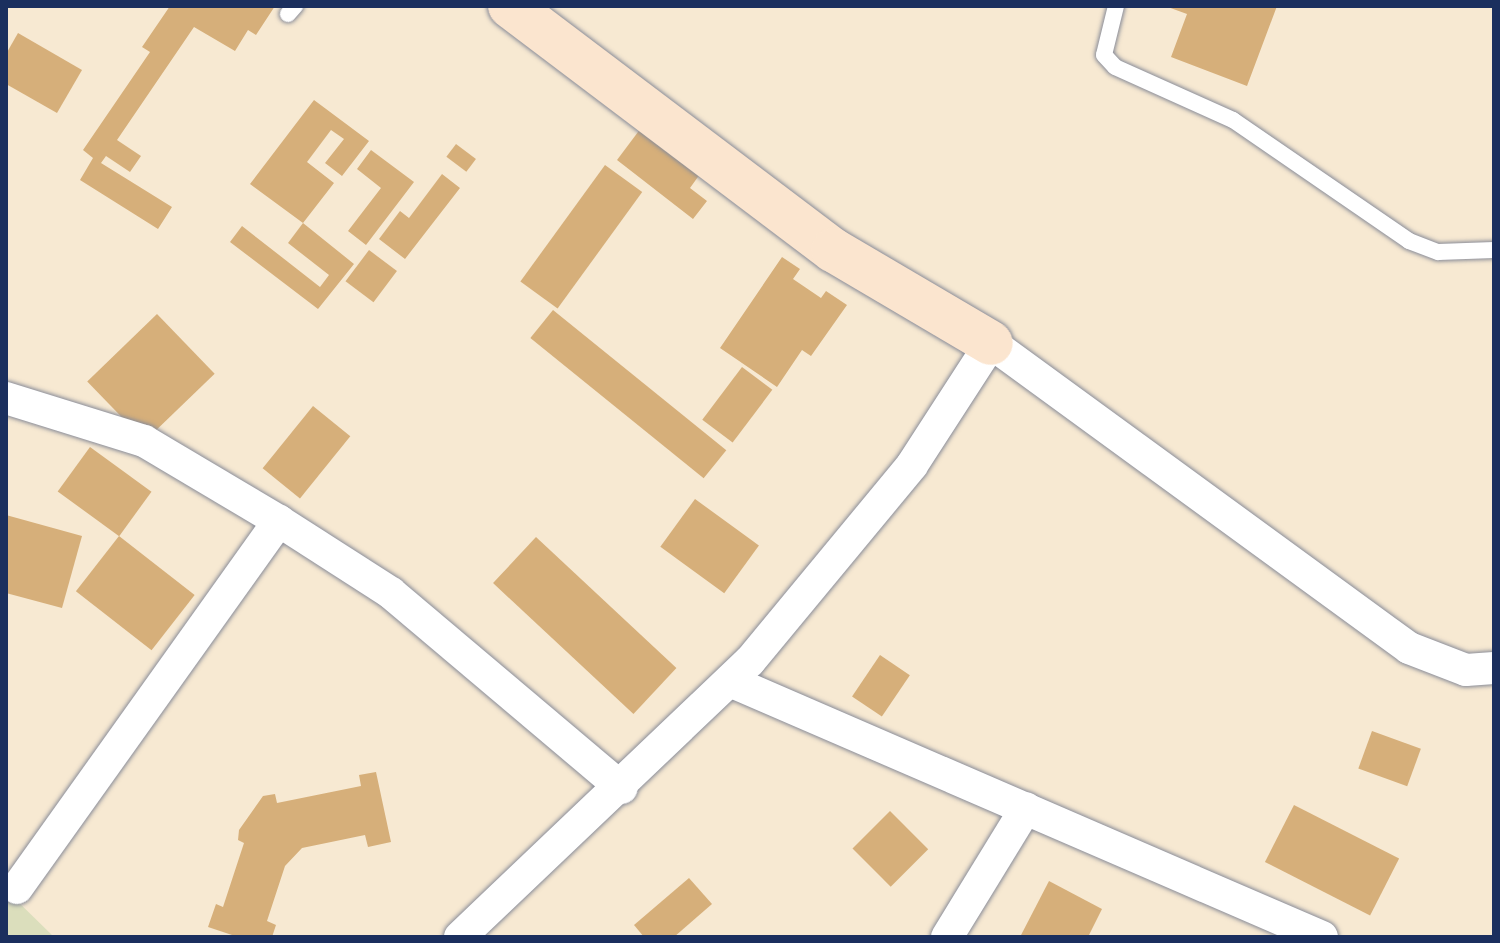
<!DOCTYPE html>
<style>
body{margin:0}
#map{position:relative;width:1500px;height:943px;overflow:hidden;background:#f7e9d2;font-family:"Gochi Hand",sans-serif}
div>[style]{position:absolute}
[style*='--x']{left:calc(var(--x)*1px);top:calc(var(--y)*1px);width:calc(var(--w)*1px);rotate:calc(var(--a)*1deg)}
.built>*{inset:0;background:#dbdebc}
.building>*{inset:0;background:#d6af7a;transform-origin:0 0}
.roads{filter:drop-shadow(0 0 2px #898c98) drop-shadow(0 0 2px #898c98)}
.lane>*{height:16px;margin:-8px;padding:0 8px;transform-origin:8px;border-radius:8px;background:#fff}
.street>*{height:32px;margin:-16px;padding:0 16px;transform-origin:16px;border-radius:16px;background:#fff}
.secondary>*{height:44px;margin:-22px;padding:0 22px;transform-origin:22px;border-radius:22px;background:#fbe5cf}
span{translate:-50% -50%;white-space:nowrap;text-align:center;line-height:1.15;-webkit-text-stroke:7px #fcf5e5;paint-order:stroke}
.frame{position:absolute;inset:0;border:8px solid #1b2f5e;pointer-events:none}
</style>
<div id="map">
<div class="built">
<i style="clip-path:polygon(6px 890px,54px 937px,6px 937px)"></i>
</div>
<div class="building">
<i style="clip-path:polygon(170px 6px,275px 6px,256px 35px,248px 30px,235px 51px,194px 27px,117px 140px,141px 156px,130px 172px,106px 156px,101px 163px,172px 207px,158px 229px,80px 180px,93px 158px,83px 150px,150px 52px,142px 47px)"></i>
<i style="clip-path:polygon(1165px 6px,1277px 6px,1247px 86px,1171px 57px,1187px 14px)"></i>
<i style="clip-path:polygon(18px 33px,82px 70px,57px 113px,6px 84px,6px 54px)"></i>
<i style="clip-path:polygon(314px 100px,369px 141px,342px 176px,325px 163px,344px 139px,331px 130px,307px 162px,334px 183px,303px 223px,250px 184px)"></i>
<i style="clip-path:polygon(641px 128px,700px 174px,690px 188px,707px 201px,693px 219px,617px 160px)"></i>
<i style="left:456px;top:144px;width:25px;height:16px;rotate:37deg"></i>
<i style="clip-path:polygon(371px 150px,414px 182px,366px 245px,348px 231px,381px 188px,357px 169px)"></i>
<i style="left:605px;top:165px;width:46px;height:144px;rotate:36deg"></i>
<i style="clip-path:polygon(442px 174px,460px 188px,405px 259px,379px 239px,400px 211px,409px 218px)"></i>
<i style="clip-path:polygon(303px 223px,354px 264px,318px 309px,230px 242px,242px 226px,320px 287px,329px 275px,288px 243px)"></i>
<i style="left:369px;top:250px;width:35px;height:39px;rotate:37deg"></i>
<i style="clip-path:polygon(782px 257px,800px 269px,793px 279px,821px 298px,826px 291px,847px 305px,811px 356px,802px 350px,777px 387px,720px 348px)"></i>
<i style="left:553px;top:310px;width:223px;height:36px;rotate:39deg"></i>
<i style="left:157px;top:314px;width:83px;height:97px;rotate:46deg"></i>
<i style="left:742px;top:367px;width:38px;height:66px;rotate:37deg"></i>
<i style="left:313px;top:406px;width:48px;height:80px;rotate:39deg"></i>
<i style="left:90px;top:447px;width:76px;height:55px;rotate:36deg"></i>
<i style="left:695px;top:499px;width:79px;height:59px;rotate:36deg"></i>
<i style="clip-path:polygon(6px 515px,82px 536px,62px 608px,6px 593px)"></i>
<i style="left:119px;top:536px;width:96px;height:70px;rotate:38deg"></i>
<i style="left:536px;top:537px;width:192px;height:63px;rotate:43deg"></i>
<i style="left:880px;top:655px;width:36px;height:50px;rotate:34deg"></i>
<i style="left:1372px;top:731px;width:52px;height:40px;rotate:20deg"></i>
<i style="clip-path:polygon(376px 772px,391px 842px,368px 847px,365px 835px,302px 848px,285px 866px,267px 921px,276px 925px,272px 937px,238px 937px,208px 927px,216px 904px,223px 907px,244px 843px,238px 840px,239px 830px,263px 796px,275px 794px,277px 803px,361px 786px,359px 775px)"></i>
<i style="left:1294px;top:805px;width:118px;height:64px;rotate:27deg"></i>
<i style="left:890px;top:811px;width:54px;height:53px;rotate:45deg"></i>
<i style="clip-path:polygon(689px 878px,712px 904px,674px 937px,644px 937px,634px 925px)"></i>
<i style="clip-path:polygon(1049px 881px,1102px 909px,1088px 937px,1020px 937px)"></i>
</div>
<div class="roads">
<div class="lane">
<i style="--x:1116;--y:6;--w:50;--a:103.8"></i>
<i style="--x:1104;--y:55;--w:16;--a:47"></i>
<i style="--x:1115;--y:67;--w:129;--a:24.2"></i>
<i style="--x:1233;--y:120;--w:214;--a:34.5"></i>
<i style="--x:1409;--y:241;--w:31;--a:21"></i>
<i style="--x:1438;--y:252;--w:56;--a:-2"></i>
<i style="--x:288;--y:14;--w:11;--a:-49"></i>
</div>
<div class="street">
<i style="--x:6;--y:398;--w:145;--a:17.3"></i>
<i style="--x:144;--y:441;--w:157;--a:30.7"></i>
<i style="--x:279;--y:521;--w:133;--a:32.7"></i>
<i style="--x:391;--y:593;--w:302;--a:40.2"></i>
<i style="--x:730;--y:681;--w:645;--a:23.39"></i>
<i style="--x:17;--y:888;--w:451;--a:-54.5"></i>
<i style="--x:460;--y:937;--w:400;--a:-43.6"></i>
<i style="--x:750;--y:661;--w:254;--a:-50.4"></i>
<i style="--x:912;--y:465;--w:145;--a:-57.1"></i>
<i style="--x:991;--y:343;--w:517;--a:36.12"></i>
<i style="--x:1409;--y:648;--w:61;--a:21.1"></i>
<i style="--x:1466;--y:670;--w:28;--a:-4"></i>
<i style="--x:947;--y:937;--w:151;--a:-58.5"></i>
</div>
<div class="secondary">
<i style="--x:510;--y:6;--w:405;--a:37.1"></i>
<i style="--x:833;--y:250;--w:183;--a:30.5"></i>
</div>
</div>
<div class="frame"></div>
</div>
